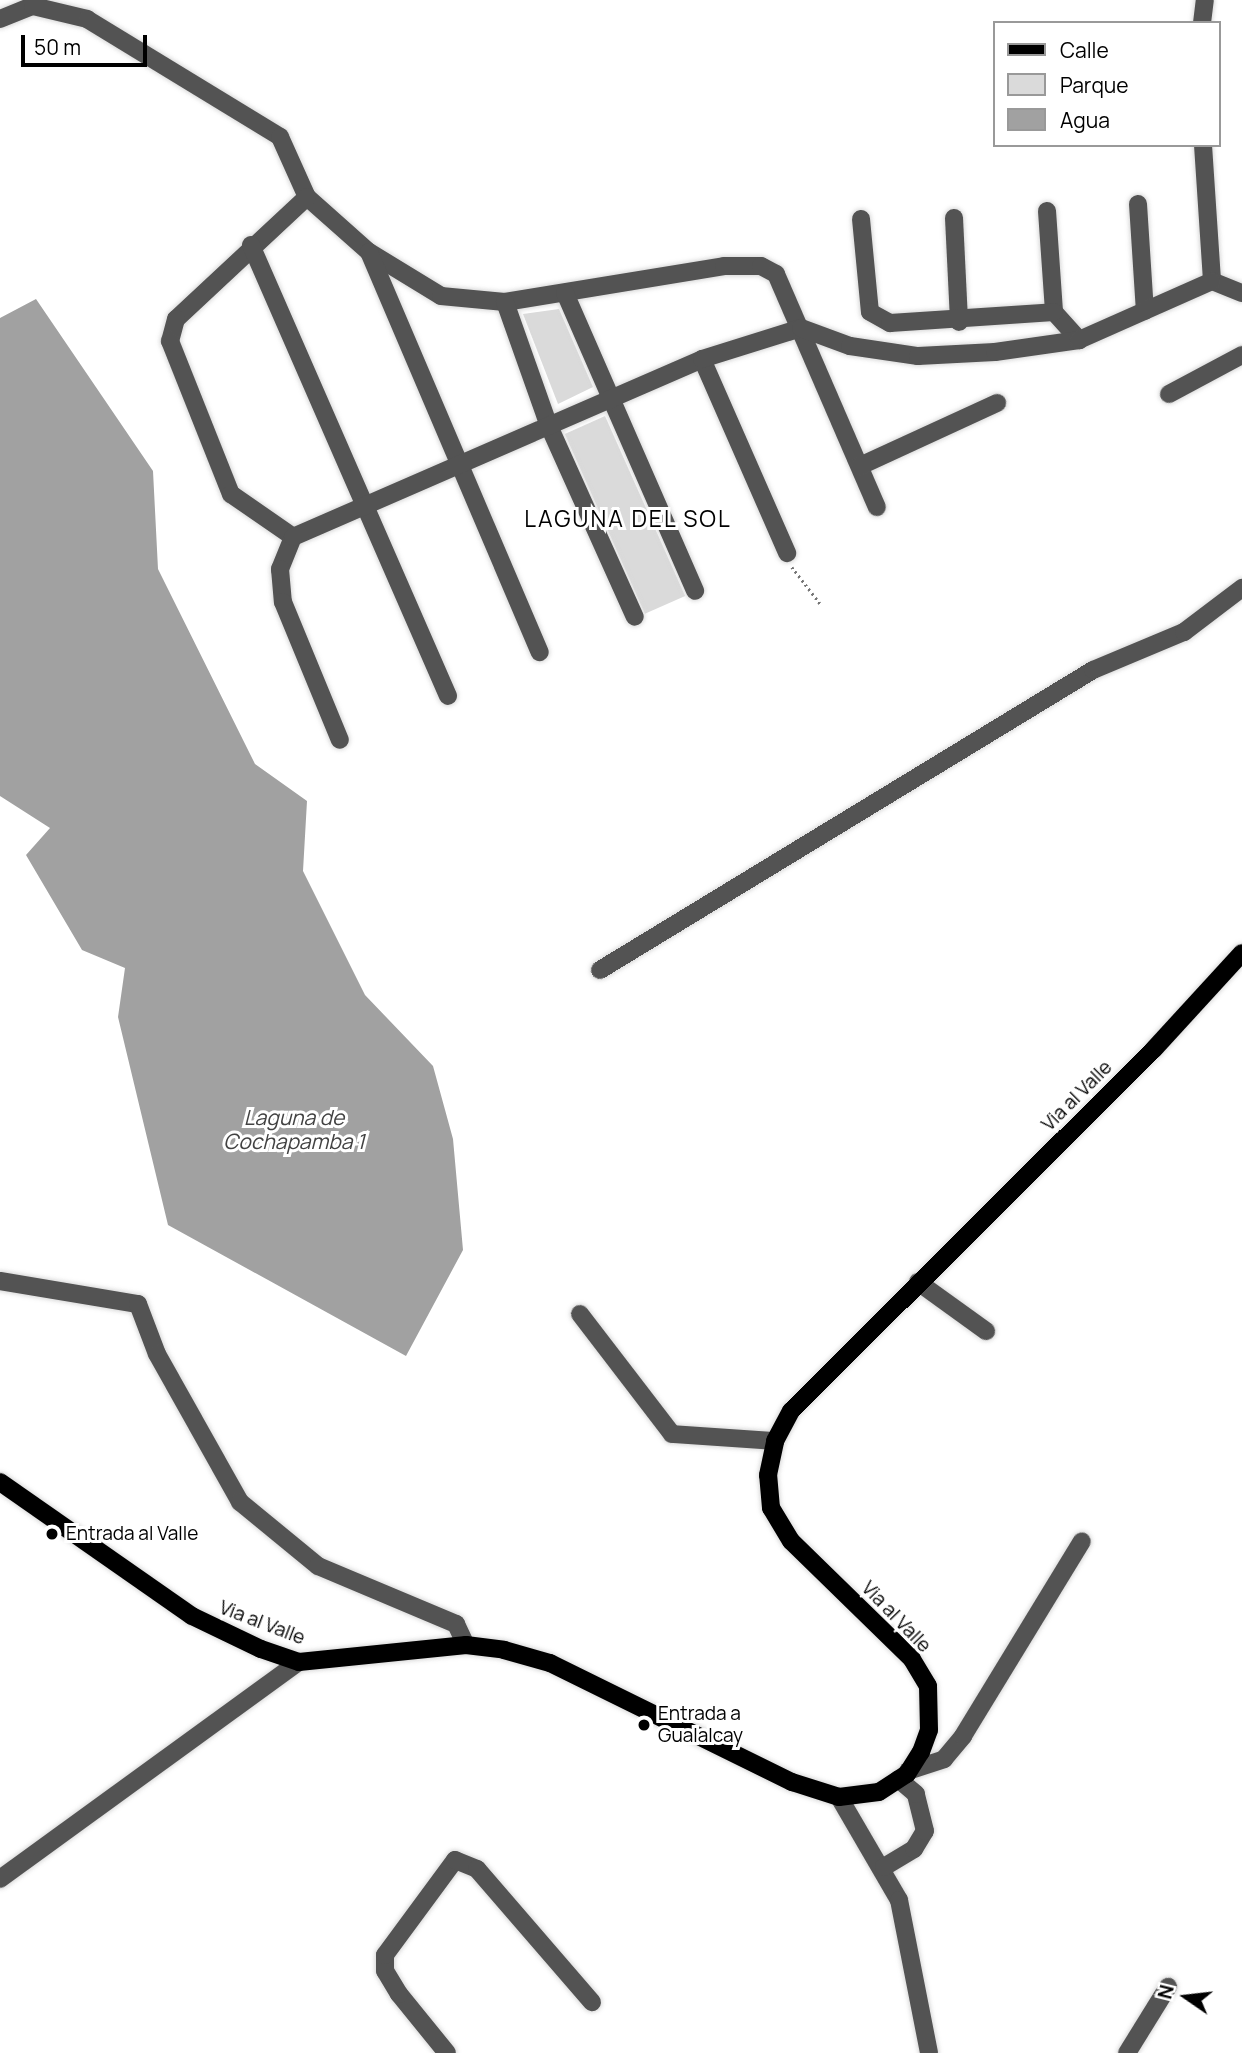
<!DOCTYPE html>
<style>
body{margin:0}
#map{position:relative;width:1242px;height:2053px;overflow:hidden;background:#fff;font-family:Manrope,sans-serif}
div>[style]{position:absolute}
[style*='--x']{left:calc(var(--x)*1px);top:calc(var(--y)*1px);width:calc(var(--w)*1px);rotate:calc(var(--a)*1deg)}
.green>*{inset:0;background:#dadada;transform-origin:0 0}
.water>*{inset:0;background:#a1a1a1}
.path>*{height:2.5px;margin-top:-1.25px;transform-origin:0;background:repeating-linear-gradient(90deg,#757575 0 2px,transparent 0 5.5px)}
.roads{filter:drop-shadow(0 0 2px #dbdbdb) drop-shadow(0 0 2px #dbdbdb)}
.minor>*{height:18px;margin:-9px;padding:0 9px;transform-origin:9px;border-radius:9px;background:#535353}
.major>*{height:18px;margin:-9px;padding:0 9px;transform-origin:9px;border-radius:9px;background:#000}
.dots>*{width:19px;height:19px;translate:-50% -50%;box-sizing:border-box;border:4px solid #fff;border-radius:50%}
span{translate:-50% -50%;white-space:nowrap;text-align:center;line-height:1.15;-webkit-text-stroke:6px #fff;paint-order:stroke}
.street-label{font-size:19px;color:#000}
.poi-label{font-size:19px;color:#000}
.left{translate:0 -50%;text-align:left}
.water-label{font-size:21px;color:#424242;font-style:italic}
.quarter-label{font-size:23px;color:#000;letter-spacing:2px}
.legend{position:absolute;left:993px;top:21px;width:228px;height:126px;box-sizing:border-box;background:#fff;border:2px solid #999;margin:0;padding:9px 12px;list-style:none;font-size:21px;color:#000}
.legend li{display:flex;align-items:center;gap:14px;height:35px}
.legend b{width:35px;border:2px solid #999}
.north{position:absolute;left:1151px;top:1962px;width:70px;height:70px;-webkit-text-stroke:5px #fff;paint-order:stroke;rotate:284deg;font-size:19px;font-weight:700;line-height:28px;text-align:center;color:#000}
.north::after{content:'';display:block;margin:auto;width:24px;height:32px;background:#000;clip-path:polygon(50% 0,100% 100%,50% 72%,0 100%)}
.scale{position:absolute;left:21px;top:35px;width:126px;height:32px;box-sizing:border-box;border:4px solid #000;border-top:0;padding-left:9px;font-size:21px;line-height:24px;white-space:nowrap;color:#000;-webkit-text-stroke:5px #fff;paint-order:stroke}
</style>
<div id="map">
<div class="green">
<i style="clip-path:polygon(559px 309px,593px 387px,558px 404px,523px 314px)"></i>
<i style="left:605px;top:416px;width:197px;height:44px;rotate:66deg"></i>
</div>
<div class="water">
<i style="clip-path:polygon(36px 299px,153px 471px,158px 569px,255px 764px,307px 801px,303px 871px,365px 995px,433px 1066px,453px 1139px,463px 1250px,406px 1356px,168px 1225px,118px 1017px,125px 968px,82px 950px,26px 855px,50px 828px,0 796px,0 318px)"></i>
</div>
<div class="path">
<i style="--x:792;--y:567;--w:49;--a:52.4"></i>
</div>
<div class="roads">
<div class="minor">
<i style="--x:0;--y:19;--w:35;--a:-22"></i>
<i style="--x:33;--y:6;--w:56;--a:13.5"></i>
<i style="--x:87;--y:19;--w:226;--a:31.4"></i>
<i style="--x:280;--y:137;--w:66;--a:65.8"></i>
<i style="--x:307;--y:197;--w:83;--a:41.6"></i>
<i style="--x:369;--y:252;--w:84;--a:31.4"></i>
<i style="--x:441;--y:296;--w:64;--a:5.4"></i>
<i style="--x:505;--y:302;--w:222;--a:-9.3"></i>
<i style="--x:724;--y:266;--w:37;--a:0"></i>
<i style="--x:761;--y:266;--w:17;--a:28"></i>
<i style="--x:776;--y:274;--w:254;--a:66.6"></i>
<i style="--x:1202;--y:23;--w:23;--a:-83"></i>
<i style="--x:1203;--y:145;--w:136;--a:86.2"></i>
<i style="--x:1212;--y:281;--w:32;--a:22"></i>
<i style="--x:307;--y:197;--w:179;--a:137"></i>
<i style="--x:176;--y:319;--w:23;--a:105"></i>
<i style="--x:170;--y:341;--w:165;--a:68.3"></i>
<i style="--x:231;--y:494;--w:75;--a:34.7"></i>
<i style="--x:293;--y:537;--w:35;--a:112"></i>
<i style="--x:280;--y:569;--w:33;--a:85"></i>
<i style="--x:283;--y:602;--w:149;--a:67.6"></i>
<i style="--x:1138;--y:204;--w:107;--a:86.3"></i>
<i style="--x:1047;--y:211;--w:101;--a:86"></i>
<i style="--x:1054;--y:312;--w:38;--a:48"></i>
<i style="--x:954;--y:218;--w:104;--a:87.2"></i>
<i style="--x:861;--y:219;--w:93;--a:84.5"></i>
<i style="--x:870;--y:312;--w:23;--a:29"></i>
<i style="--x:890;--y:323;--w:164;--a:-3.8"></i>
<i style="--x:251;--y:245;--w:492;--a:66.4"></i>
<i style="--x:369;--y:252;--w:435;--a:66.9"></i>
<i style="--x:565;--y:293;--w:325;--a:66.4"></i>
<i style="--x:505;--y:302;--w:132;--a:70.5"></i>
<i style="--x:549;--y:426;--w:209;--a:65.8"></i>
<i style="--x:702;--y:359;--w:212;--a:66.3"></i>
<i style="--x:1169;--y:394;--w:83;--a:-28.1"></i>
<i style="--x:860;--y:466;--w:151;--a:-24.7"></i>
<i style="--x:293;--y:537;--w:446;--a:-23.5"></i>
<i style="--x:702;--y:359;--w:104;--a:-17.4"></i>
<i style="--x:801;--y:328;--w:52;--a:20.2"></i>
<i style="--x:850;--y:346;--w:69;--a:8.4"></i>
<i style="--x:918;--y:356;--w:77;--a:-3"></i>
<i style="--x:995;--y:352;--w:85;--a:-8.1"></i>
<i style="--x:1079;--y:340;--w:145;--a:-23.9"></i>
<i style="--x:600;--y:970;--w:577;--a:-31.32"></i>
<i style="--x:1093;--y:670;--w:99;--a:-22.7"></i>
<i style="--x:1184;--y:632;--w:73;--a:-37.2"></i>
<i style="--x:0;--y:1281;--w:140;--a:9.5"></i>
<i style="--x:138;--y:1304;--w:53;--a:69.2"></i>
<i style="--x:157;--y:1354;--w:170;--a:60.7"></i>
<i style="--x:240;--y:1502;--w:101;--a:39.4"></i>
<i style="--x:318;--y:1566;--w:150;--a:22.8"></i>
<i style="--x:456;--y:1624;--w:23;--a:65"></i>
<i style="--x:918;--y:1282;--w:84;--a:35.8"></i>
<i style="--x:580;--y:1314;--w:151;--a:52.5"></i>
<i style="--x:672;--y:1434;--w:103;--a:3.9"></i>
<i style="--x:908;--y:1771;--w:38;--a:-18"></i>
<i style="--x:944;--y:1759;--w:30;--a:-50"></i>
<i style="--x:963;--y:1736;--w:228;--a:-58.6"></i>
<i style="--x:839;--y:1797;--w:119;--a:59.8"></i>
<i style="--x:899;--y:1900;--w:156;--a:78.9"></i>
<i style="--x:884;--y:1867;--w:35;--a:-31"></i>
<i style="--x:914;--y:1849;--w:21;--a:-59"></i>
<i style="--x:925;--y:1831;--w:38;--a:-104"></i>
<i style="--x:916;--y:1794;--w:23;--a:-140"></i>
<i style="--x:0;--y:1879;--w:369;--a:-36"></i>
<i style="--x:447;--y:2053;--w:76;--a:-129.1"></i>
<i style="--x:399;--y:1994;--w:27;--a:-121"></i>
<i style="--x:385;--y:1971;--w:16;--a:-90"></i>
<i style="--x:385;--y:1955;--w:118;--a:-53.6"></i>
<i style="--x:455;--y:1860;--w:24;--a:22"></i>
<i style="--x:477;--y:1869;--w:176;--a:49.2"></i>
<i style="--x:1127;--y:2053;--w:78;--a:-58.2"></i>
</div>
<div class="major">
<i style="--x:0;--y:1482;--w:234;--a:34.9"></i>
<i style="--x:192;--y:1616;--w:76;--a:25.6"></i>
<i style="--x:261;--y:1649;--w:40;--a:18.9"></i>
<i style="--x:299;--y:1662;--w:168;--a:-5.8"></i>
<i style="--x:466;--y:1645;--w:38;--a:7"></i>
<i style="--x:504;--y:1650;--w:48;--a:15.8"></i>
<i style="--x:550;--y:1663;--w:270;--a:26.2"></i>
<i style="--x:792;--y:1782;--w:49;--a:17.7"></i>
<i style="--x:839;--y:1797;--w:40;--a:-7.1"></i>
<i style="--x:879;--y:1792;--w:33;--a:-33"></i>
<i style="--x:907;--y:1774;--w:26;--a:-58"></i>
<i style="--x:921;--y:1752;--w:23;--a:-70"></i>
<i style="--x:929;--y:1730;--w:44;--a:-91.3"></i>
<i style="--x:928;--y:1686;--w:31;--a:-121"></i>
<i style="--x:912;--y:1659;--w:169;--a:-135.7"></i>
<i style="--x:791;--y:1541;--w:39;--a:-121"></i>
<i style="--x:771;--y:1508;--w:33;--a:-95"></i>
<i style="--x:768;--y:1475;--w:35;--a:-78"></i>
<i style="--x:775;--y:1441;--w:34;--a:-62"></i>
<i style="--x:791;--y:1411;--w:513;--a:-44.92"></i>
<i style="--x:1154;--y:1049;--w:130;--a:-47.5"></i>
</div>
</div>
<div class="dots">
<i style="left:52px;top:1534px;background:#000"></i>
<i style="left:644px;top:1725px;background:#000"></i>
</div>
<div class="street-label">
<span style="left:1077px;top:1096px;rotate:-45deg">Via al Valle</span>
<span style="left:896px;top:1617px;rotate:46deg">Via al Valle</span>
<span style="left:262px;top:1623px;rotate:21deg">Via al Valle</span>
</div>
<div class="poi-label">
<span class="left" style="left:66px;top:1534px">Entrada al Valle</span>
<span class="left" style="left:658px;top:1725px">Entrada a<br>Gualalcay</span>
</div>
<div class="water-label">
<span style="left:294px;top:1129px">Laguna de<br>Cochapamba 1</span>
</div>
<div class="quarter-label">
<span style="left:628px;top:518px">LAGUNA DEL SOL</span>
</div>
<ul class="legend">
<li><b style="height:9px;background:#000"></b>Calle</li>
<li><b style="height:19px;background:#dadada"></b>Parque</li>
<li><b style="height:19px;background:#a1a1a1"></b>Agua</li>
</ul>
<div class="north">N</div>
<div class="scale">50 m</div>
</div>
